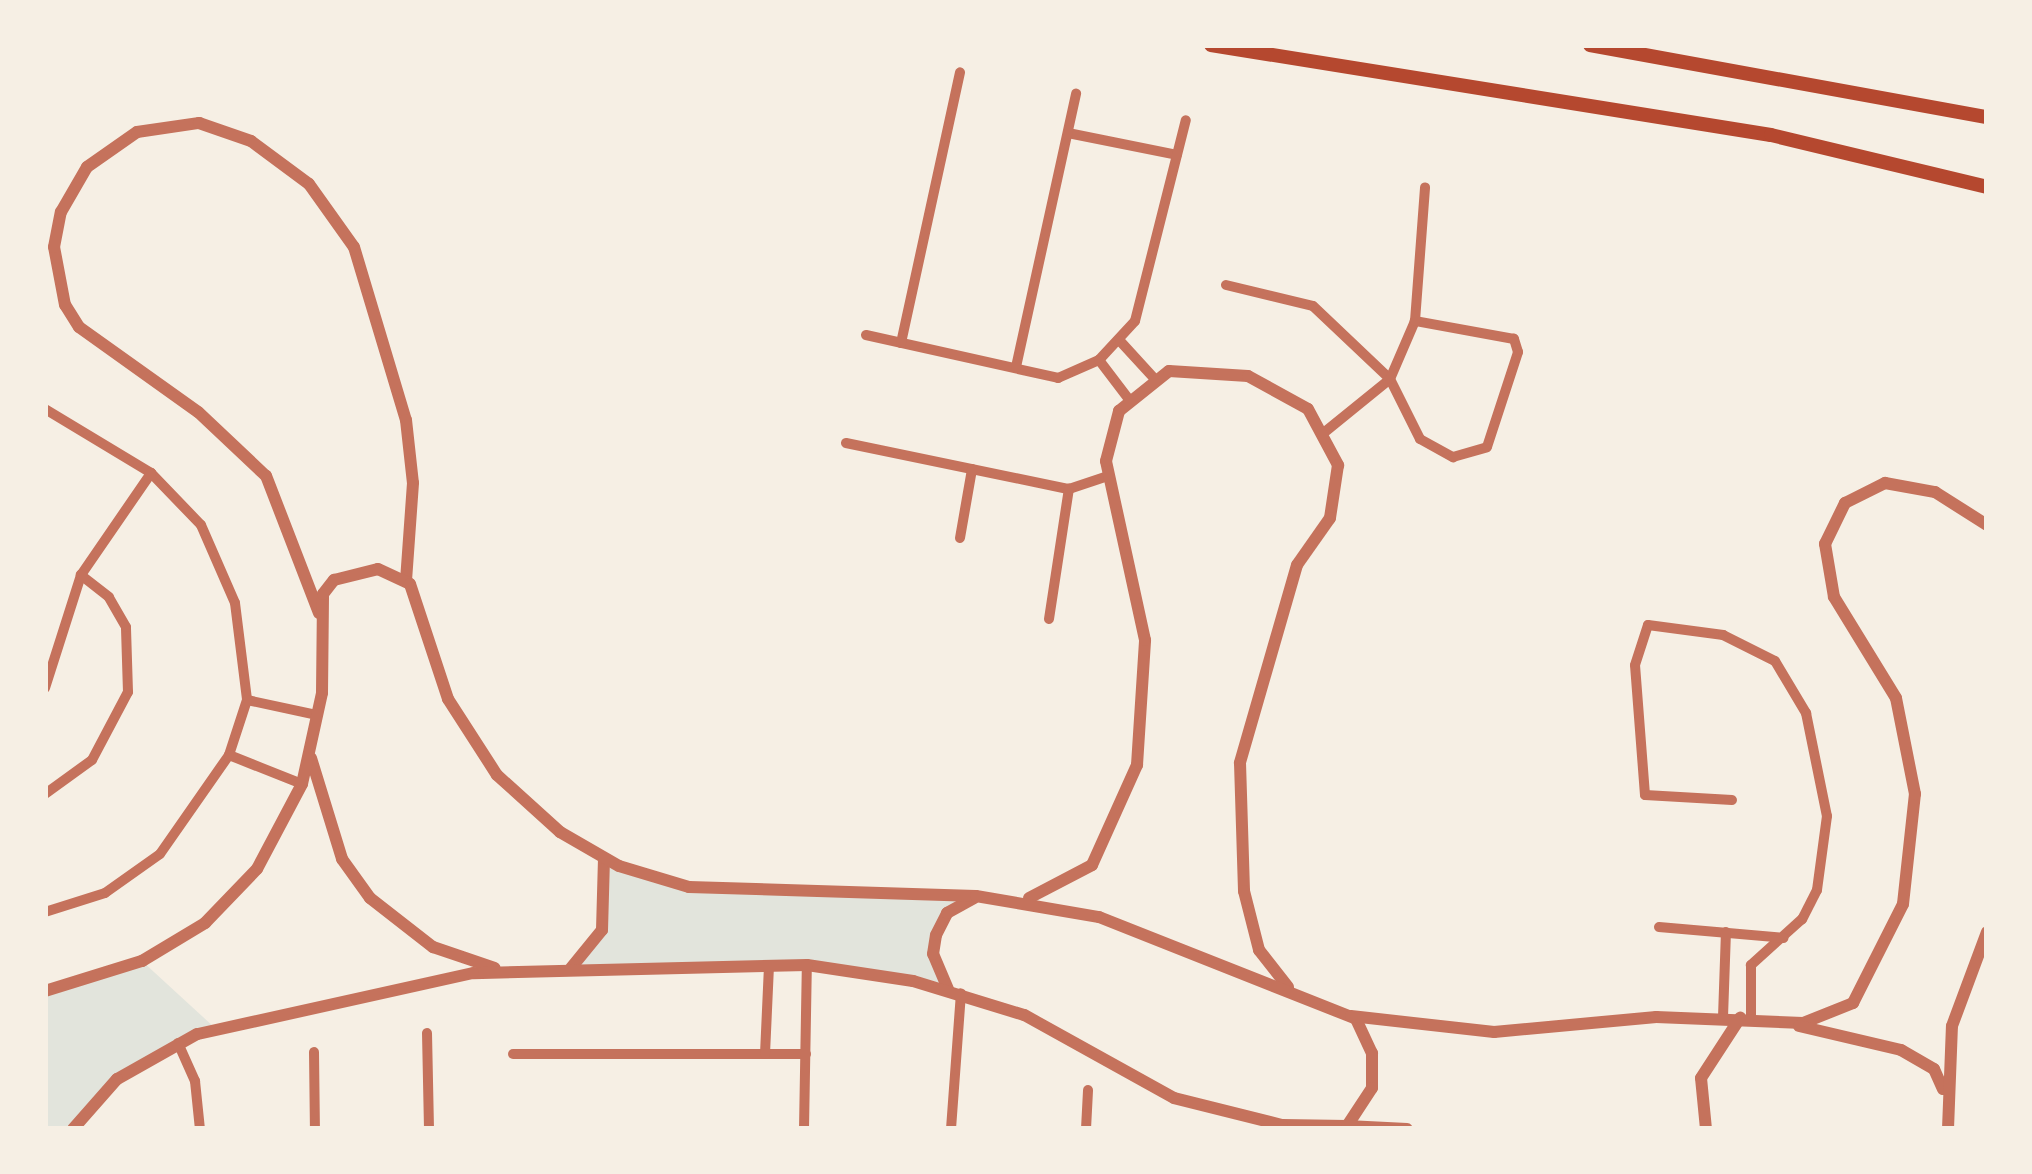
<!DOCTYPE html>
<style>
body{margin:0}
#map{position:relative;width:2032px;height:1174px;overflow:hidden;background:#f6efe4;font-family:"Exo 2",sans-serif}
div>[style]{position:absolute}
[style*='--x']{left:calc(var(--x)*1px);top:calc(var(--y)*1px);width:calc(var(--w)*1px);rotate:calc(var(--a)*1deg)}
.green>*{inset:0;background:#e2e4dc}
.minor>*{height:10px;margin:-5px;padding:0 5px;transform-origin:5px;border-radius:5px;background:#c5725c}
.tertiary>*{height:12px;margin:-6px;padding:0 6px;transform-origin:6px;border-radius:6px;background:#c5725c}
.secondary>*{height:14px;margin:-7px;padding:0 7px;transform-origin:7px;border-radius:7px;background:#b5482f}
span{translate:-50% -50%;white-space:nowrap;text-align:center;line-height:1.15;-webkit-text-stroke:8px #f6efe4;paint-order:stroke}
.frame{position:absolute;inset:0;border:48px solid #f6efe4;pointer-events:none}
</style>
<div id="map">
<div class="green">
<i style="clip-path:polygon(604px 858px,689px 887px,976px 896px,948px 913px,933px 954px,948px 989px,777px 964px,571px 968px,602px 923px)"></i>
<i style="clip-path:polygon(142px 961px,215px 1028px,134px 1066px,73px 1129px,45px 1129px,45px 988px)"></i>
</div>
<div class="minor">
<i style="--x:1068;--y:133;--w:111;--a:11.4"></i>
<i style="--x:1226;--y:285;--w:89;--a:13.6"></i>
<i style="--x:1313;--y:306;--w:106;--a:43.5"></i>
<i style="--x:1390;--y:379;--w:67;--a:63.4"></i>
<i style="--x:1420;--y:439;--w:38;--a:29"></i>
<i style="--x:1453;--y:457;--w:35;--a:-16"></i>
<i style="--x:1487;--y:447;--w:100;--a:-71.9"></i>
<i style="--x:1518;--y:352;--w:14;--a:-107"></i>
<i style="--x:1514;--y:339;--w:101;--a:-169.7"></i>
<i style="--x:866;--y:335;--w:197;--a:12.6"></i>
<i style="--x:1058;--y:378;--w:45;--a:-23.7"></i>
<i style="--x:1099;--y:360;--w:53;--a:-47.3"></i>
<i style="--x:1135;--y:321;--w:207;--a:-75.8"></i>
<i style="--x:1120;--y:341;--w:49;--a:47.5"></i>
<i style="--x:901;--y:343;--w:277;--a:-77.7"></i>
<i style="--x:1099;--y:360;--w:48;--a:52.7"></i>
<i style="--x:1016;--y:367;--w:280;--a:-77.6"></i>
<i style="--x:45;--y:409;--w:124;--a:31.1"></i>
<i style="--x:151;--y:473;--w:72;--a:46.1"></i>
<i style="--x:201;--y:525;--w:85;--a:66.4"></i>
<i style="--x:235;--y:603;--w:98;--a:82.9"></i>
<i style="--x:247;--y:700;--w:72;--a:12.1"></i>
<i style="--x:1326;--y:431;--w:82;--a:-39.1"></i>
<i style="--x:1390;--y:379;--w:63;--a:-66.7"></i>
<i style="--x:1415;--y:321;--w:134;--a:-85.7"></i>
<i style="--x:846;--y:443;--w:228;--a:11.7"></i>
<i style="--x:1069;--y:489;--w:41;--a:-18.4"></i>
<i style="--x:960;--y:538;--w:70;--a:-80.1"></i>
<i style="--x:1049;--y:619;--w:132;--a:-81.3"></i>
<i style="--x:45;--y:688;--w:119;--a:-72.3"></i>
<i style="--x:81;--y:575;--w:124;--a:-55.5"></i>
<i style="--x:229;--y:755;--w:58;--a:-71.9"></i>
<i style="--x:45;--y:794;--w:58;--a:-35.9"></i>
<i style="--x:92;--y:760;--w:77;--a:-62.1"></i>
<i style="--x:128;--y:692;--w:65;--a:-91.8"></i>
<i style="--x:126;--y:627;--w:34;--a:-120"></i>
<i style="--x:109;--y:597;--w:36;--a:-142"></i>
<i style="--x:1732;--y:800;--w:87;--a:-176.7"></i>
<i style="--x:1645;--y:795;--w:130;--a:-94.4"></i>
<i style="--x:1635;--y:665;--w:42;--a:-72"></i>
<i style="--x:1648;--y:625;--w:76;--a:7.6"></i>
<i style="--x:1723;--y:635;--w:58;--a:26.6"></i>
<i style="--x:1775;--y:661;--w:61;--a:59.2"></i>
<i style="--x:1806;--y:713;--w:105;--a:78.5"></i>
<i style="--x:1827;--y:816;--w:75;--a:97.7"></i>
<i style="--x:1817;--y:890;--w:33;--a:117"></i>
<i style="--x:1802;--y:919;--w:69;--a:138"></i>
<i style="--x:1751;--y:965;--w:54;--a:90"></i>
<i style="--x:45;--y:912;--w:63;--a:-17.6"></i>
<i style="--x:105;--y:893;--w:67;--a:-35.3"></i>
<i style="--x:160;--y:854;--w:121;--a:-55.1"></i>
<i style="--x:229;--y:755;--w:79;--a:21.7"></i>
<i style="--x:1659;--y:927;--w:125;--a:5"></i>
<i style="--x:1723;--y:1017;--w:85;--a:-88"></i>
<i style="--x:427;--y:1033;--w:96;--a:88.8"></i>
<i style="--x:178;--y:1043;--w:42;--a:65.9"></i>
<i style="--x:195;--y:1081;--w:48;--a:84.1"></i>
<i style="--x:314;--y:1052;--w:77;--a:89.3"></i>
<i style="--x:513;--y:1054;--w:293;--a:0"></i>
<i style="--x:765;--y:1054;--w:89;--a:-87.4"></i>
<i style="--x:804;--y:1129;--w:164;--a:-89"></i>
<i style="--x:951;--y:1129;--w:136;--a:-85.8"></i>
<i style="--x:1086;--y:1129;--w:39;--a:-87"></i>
</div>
<div class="tertiary">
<i style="--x:319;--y:613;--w:147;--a:-111.1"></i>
<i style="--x:266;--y:476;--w:93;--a:-136.7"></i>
<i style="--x:198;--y:412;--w:146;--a:-144.5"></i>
<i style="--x:79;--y:327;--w:26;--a:-122"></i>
<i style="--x:65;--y:305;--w:59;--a:-100.7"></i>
<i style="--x:54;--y:247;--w:36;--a:-79"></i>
<i style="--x:61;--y:212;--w:52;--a:-60"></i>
<i style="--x:87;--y:167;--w:61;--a:-35"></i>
<i style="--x:137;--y:132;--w:63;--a:-8.3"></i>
<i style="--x:199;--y:123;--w:55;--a:19.1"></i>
<i style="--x:251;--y:141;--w:72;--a:36.6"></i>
<i style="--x:309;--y:184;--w:77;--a:54.5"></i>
<i style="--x:354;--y:247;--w:181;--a:73.3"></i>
<i style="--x:406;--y:420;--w:63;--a:83.7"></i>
<i style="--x:413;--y:483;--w:98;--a:94.1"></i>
<i style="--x:311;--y:758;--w:106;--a:72.9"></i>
<i style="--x:342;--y:859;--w:48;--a:54.3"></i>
<i style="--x:370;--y:898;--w:80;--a:37.9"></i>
<i style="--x:433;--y:947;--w:65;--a:18.7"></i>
<i style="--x:1029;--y:898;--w:71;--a:-27.6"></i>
<i style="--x:1092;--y:865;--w:110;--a:-65.8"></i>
<i style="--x:1137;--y:765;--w:125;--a:-86.3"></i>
<i style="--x:1145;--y:640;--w:183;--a:-102.3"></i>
<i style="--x:1106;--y:461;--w:52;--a:-75.4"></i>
<i style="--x:1119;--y:411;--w:64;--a:-38.7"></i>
<i style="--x:1169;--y:371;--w:79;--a:3.6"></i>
<i style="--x:1248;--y:376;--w:68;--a:28.8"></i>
<i style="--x:1308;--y:409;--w:64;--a:61.8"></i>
<i style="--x:1338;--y:465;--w:54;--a:98.6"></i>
<i style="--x:1330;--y:518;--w:57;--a:125.1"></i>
<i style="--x:1297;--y:565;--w:206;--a:106.1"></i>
<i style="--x:1240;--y:763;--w:128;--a:88.2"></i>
<i style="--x:1244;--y:891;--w:61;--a:75.7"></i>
<i style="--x:1259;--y:950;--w:47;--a:51.9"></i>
<i style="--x:571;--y:968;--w:49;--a:-50.8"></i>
<i style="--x:602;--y:930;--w:72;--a:-88.4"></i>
<i style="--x:948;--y:989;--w:38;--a:-113"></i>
<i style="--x:933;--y:954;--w:19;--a:-81"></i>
<i style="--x:936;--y:935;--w:25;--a:-63"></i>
<i style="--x:947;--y:913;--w:31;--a:-29"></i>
<i style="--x:45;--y:991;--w:102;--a:-17.2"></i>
<i style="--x:142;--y:961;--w:74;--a:-31.1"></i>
<i style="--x:205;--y:923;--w:75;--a:-46.1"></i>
<i style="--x:257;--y:869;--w:96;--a:-62.1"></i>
<i style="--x:302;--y:784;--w:93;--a:-77.6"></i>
<i style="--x:322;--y:693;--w:99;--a:-89.4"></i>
<i style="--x:323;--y:594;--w:18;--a:-52"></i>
<i style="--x:334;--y:580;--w:45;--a:-14"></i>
<i style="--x:378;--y:569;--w:35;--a:25"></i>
<i style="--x:410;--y:584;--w:121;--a:71.7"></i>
<i style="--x:448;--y:699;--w:90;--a:57.2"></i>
<i style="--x:497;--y:775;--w:85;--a:42.1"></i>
<i style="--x:560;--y:832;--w:68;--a:30"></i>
<i style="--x:619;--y:866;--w:73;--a:16.7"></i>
<i style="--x:689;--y:887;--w:287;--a:1.8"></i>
<i style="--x:976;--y:896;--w:125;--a:9.7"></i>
<i style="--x:1099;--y:917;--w:277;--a:21.6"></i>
<i style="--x:1356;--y:1019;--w:38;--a:65"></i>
<i style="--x:1372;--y:1053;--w:35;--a:90"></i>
<i style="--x:1372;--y:1088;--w:45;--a:123.3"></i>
<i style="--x:1347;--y:1126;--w:65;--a:-179.1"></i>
<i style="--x:1282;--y:1125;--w:111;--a:-166"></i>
<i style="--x:1174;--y:1098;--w:171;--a:-151"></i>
<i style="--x:1024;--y:1015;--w:116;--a:-163"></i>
<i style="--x:913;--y:981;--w:107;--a:-171.4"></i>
<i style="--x:807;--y:965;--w:334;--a:178.6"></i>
<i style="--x:473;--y:973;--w:283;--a:167.5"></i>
<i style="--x:197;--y:1034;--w:92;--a:150.6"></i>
<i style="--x:117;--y:1079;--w:67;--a:131.3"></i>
<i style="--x:1351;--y:1016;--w:144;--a:6.4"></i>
<i style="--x:1494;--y:1032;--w:163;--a:-5.3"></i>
<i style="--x:1656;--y:1017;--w:147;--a:2.3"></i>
<i style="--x:1803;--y:1023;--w:54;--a:-21.8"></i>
<i style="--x:1853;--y:1003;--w:111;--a:-63.2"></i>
<i style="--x:1903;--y:904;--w:111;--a:-83.8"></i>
<i style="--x:1915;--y:794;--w:98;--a:-101.2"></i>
<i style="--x:1896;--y:698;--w:119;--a:-121.5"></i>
<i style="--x:1834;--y:597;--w:54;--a:-99.6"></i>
<i style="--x:1825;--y:544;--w:46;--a:-64"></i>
<i style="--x:1845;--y:503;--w:45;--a:-26.6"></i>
<i style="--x:1885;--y:483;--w:51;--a:10.2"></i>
<i style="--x:1935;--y:492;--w:62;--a:32.4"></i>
<i style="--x:1799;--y:1026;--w:105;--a:13.2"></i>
<i style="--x:1901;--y:1050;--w:38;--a:30"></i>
<i style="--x:1934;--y:1069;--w:22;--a:66"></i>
<i style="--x:1347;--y:1126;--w:60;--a:2.9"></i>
<i style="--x:1706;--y:1129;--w:51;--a:-95.6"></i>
<i style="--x:1701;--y:1078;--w:72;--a:-57"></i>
<i style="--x:1948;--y:1129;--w:103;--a:-87.8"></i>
<i style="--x:1952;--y:1026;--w:100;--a:-69.6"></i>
</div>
<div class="secondary">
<i style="--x:1211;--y:45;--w:567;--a:9.13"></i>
<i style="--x:1771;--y:135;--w:222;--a:13.5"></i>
<i style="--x:1590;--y:45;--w:403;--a:10.3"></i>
</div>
<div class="frame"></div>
</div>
